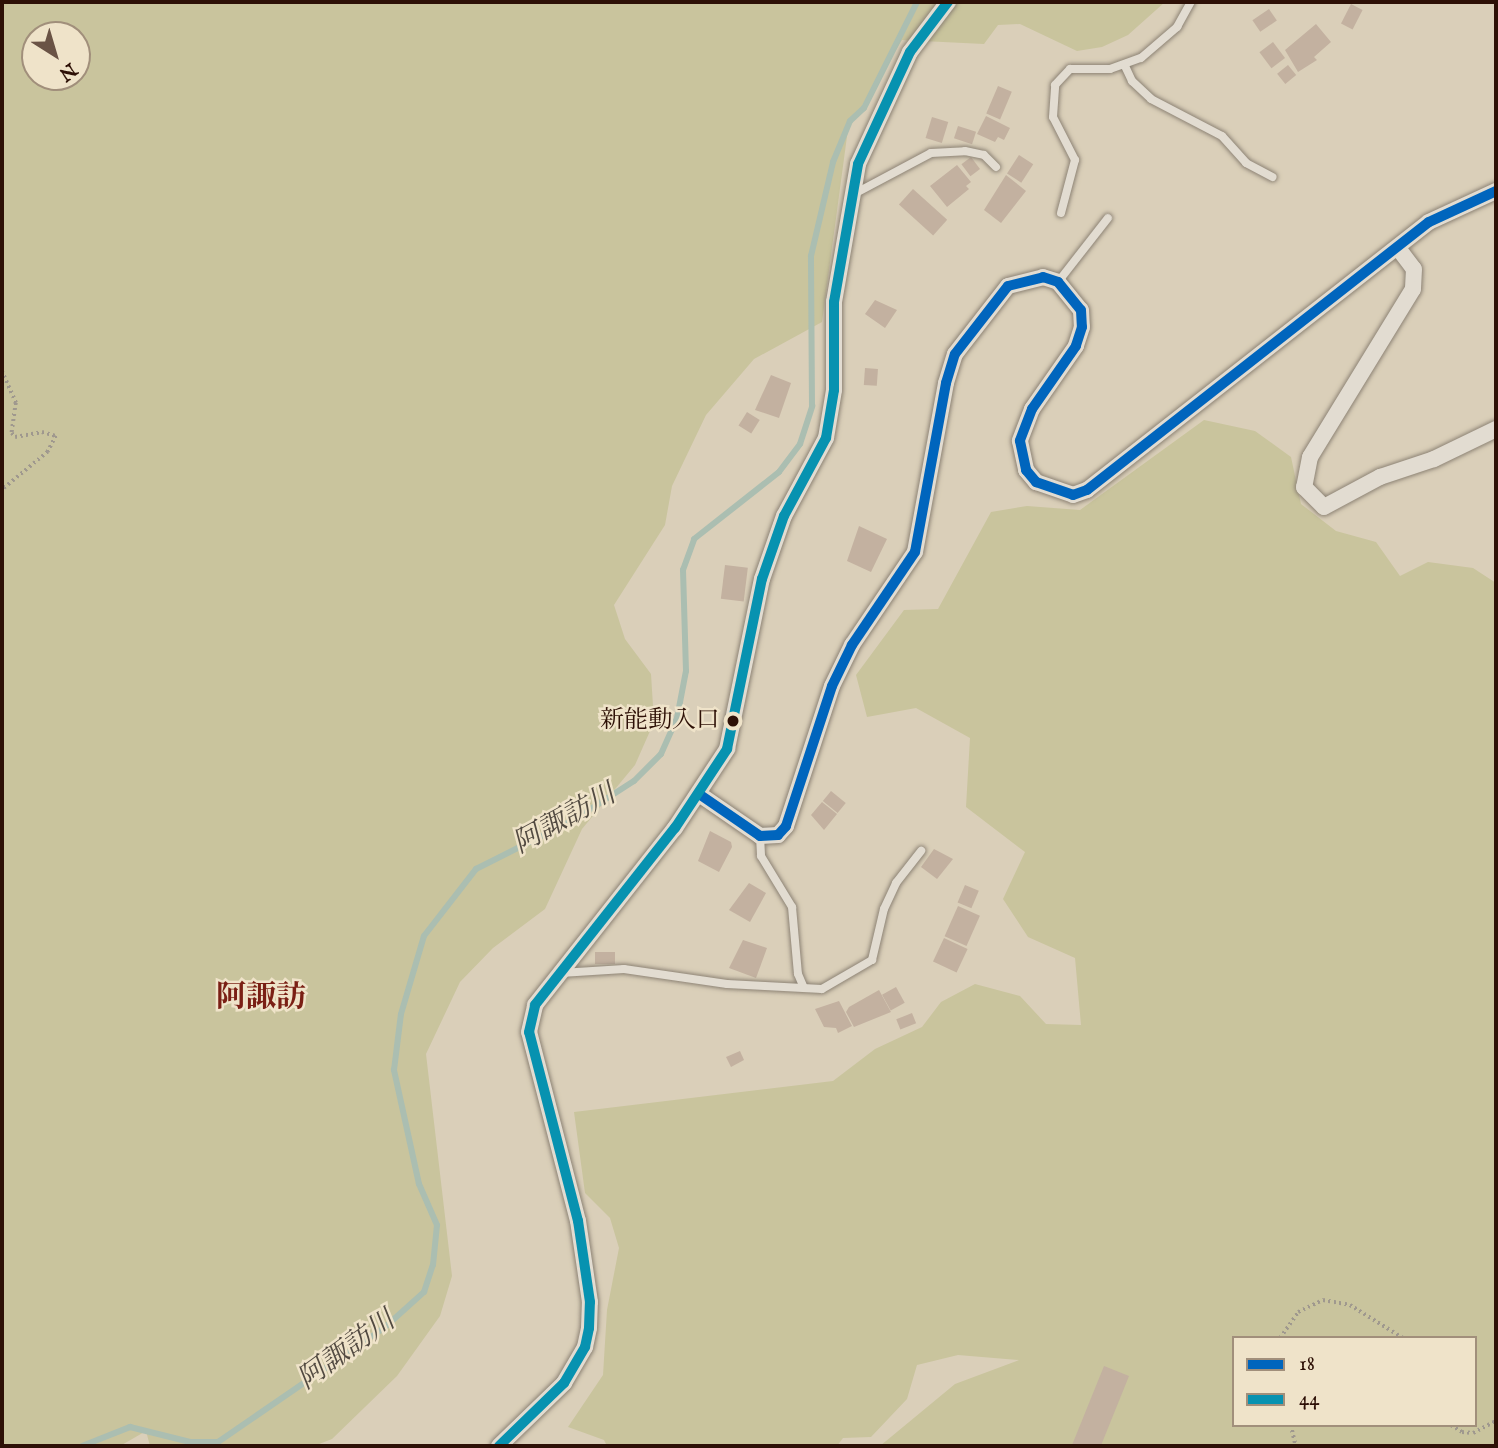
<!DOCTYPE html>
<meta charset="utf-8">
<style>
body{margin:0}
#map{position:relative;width:1498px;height:1448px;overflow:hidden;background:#dacfb9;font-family:"IM FELL English","Noto Serif JP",serif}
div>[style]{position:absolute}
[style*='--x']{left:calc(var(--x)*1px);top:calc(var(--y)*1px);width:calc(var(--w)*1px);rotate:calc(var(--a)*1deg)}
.green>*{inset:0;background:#c9c49d}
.stream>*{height:6px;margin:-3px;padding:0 3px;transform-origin:3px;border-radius:3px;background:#abbeb1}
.building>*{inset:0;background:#c3b1a0;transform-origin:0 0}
.path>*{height:3.5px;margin-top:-1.75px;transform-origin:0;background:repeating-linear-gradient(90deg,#9f988e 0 2px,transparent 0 5.5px)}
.roads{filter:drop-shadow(0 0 2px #8d8375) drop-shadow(0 0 2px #8d8375)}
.service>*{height:8px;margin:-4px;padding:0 4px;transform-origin:4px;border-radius:4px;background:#e2dcd1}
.minor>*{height:16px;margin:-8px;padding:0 8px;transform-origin:8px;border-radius:8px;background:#e2dcd1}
.bus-1>*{height:10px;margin:-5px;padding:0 5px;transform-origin:5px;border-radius:5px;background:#0065bd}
.bus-2>*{height:10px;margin:-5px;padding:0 5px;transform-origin:5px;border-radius:5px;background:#0792b0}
.dots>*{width:19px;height:19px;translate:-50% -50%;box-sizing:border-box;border:4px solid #efe3c9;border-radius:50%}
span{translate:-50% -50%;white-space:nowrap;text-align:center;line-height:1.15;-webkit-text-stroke:5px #efe3c9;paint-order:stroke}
.bus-label{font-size:24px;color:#2d1006}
.right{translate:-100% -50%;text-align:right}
.water-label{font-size:28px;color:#524a41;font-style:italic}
.quarter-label{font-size:30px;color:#7a1f14;font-weight:700}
.frame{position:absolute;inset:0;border:4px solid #2d1006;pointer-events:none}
.legend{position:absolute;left:1232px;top:1336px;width:245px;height:91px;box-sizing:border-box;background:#efe3c9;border:2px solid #a18f7b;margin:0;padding:9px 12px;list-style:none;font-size:21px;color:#2d1006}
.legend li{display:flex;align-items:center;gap:14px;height:35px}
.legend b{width:35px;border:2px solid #a18f7b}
.north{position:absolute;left:21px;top:21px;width:70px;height:70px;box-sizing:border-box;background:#efe3c9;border:2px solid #a18f7b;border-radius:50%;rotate:143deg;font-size:19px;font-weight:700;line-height:28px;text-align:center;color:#2d1006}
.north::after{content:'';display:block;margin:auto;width:24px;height:32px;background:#6a5345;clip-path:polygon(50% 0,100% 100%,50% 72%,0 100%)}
</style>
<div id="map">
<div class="green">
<i style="clip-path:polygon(evenodd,2px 2px,1165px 2px,1128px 35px,1102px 47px,1077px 51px,1020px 24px,998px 25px,984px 44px,902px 40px,848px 129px,822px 322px,754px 359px,706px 415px,672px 486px,665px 525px,614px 605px,625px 639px,651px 674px,654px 722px,635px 765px,582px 829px,545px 909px,493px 948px,460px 982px,426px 1054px,452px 1276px,440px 1316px,397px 1376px,332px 1439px,314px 1446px,150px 1446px,146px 1431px,120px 1446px,2px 1446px,2px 2px,35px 35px,77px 35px,77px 77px,35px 77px,35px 35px)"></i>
<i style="clip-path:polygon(evenodd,1204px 420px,1255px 431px,1291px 457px,1301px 504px,1336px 531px,1376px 542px,1400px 576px,1428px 562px,1473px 568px,1496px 583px,1496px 1446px,880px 1446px,955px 1384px,1019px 1360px,958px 1355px,917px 1365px,907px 1399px,871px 1437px,843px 1438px,837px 1446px,607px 1446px,604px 1440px,568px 1427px,603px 1375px,607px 1310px,619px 1248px,610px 1218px,585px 1193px,574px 1112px,833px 1081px,875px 1049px,922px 1027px,941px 1002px,975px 984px,1020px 996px,1046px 1024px,1081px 1025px,1075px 958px,1028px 937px,1003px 899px,1025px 852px,966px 807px,970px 738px,916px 708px,867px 717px,856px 675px,904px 610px,938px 609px,991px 512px,1027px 506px,1080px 510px,1204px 420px,1234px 1338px,1475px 1338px,1475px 1425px,1234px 1425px,1234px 1338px)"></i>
</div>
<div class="stream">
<i style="--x:82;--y:1446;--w:52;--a:-21.6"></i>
<i style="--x:130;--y:1427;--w:62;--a:14"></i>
<i style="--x:190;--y:1442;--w:28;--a:0"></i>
<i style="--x:218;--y:1442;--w:201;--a:-34.5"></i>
<i style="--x:384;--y:1328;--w:54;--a:-42"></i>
<i style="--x:424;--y:1292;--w:28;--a:-72"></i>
<i style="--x:433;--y:1265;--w:40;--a:-84.3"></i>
<i style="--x:437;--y:1225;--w:45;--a:-113.7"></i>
<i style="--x:419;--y:1184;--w:117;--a:-102.4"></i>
<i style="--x:394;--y:1070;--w:56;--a:-82.9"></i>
<i style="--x:401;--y:1014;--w:81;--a:-73.6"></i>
<i style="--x:424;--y:936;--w:85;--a:-52.2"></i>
<i style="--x:476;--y:869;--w:111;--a:-26.8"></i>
<i style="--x:575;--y:819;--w:70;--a:-32.8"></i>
<i style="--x:634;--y:781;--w:38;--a:-45"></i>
<i style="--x:661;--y:754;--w:39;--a:-66"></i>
<i style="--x:677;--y:718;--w:48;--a:-79.2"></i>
<i style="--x:686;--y:671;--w:101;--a:-91.7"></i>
<i style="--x:683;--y:570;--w:33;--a:-70"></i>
<i style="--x:694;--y:539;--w:108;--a:-38.2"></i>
<i style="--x:779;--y:472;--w:35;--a:-53"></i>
<i style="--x:800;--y:444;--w:40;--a:-72"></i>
<i style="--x:812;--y:406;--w:150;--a:-90.4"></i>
<i style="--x:811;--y:256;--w:97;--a:-76.8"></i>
<i style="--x:833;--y:162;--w:44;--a:-67.5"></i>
<i style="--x:850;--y:121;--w:19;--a:-43"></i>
<i style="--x:864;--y:108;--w:119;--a:-63.4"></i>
</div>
<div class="building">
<i style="left:1351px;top:4px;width:13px;height:22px;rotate:27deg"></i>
<i style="left:1269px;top:9px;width:14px;height:20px;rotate:56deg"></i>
<i style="clip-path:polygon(1316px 24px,1331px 42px,1314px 57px,1317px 60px,1298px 72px,1285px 50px)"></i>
<i style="left:1273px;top:42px;width:20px;height:17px;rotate:53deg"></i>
<i style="left:1288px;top:65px;width:13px;height:14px;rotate:51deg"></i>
<i style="left:998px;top:86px;width:15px;height:30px;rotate:23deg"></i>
<i style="clip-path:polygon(986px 116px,1010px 128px,1004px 140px,998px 137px,995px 142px,977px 134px)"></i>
<i style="left:932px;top:117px;width:17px;height:22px;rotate:17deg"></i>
<i style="left:958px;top:126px;width:19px;height:13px;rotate:18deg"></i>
<i style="left:1019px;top:155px;width:17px;height:22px;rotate:33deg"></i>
<i style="left:971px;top:157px;width:15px;height:12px;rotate:53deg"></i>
<i style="clip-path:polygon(957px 165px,971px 182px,966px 186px,969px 189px,947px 207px,930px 186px)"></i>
<i style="clip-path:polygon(1006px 175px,1026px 191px,1001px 223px,984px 210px)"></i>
<i style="left:913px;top:189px;width:46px;height:21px;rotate:42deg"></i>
<i style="clip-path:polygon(875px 300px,897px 310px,885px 328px,865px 314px)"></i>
<i style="left:865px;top:368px;width:13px;height:17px;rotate:4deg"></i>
<i style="clip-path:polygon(771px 375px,791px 383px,779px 418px,755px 410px)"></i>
<i style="left:747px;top:412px;width:15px;height:16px;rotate:32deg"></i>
<i style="clip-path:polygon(859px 526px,887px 539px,871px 572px,847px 561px)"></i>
<i style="left:725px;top:565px;width:23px;height:34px;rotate:7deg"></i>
<i style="left:831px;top:791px;width:19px;height:13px;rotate:39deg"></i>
<i style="clip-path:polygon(822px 802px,837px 814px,824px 830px,811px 815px)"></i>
<i style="clip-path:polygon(710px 831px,731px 842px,732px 847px,719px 872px,698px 861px)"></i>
<i style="clip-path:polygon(934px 849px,953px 859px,937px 879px,921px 867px)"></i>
<i style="clip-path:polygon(749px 883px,766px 893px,750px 922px,729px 910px)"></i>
<i style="left:965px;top:885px;width:15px;height:19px;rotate:23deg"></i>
<i style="left:958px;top:906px;width:24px;height:33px;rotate:24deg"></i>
<i style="left:944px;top:938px;width:26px;height:26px;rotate:25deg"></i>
<i style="clip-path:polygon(743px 940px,767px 948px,756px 978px,729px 968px)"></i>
<i style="left:615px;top:952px;width:12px;height:20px;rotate:90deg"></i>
<i style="left:896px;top:987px;width:18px;height:16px;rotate:61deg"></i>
<i style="clip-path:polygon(879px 990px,891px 1012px,854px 1027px,846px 1012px,849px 1007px)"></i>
<i style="clip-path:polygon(839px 1001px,852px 1026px,838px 1033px,836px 1028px,824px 1027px,815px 1009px)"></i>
<i style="left:912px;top:1013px;width:11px;height:17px;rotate:68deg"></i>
<i style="clip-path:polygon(740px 1051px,744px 1060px,731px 1067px,726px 1057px)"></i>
<i style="left:1104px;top:1366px;width:27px;height:85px;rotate:22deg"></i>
</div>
<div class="path">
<i style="--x:2;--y:371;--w:35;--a:66"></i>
<i style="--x:16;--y:403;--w:30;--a:98"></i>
<i style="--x:12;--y:433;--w:5;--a:53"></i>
<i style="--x:15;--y:437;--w:27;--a:-10"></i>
<i style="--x:42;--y:432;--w:15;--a:16"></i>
<i style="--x:56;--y:436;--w:18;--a:117"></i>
<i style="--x:48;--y:452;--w:60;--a:140.4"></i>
<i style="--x:1280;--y:1338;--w:32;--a:-55"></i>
<i style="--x:1298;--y:1312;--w:28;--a:-26"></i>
<i style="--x:1323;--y:1300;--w:27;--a:10"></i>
<i style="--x:1350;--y:1305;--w:62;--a:31.9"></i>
<i style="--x:1291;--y:1425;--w:22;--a:77"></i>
<i style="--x:1451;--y:1425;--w:13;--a:32"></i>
<i style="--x:1462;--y:1432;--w:11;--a:5"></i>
<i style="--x:1473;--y:1433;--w:26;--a:-28"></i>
</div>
<div class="roads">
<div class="service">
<i style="--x:1125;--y:66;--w:17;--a:65"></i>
<i style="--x:1132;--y:81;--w:26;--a:43"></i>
<i style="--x:1151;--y:99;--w:80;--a:27.5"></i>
<i style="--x:1222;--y:136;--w:36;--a:48"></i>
<i style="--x:1246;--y:163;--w:30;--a:28"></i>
<i style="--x:854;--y:194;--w:87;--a:-28"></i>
<i style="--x:931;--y:153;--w:34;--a:-3"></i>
<i style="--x:965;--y:151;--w:19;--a:12"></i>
<i style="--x:984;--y:155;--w:17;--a:45"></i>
<i style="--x:1061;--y:213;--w:55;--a:-75.2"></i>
<i style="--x:1075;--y:160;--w:48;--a:-117.1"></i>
<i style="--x:1053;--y:117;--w:32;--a:-86"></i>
<i style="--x:1055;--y:85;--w:22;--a:-47"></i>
<i style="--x:1070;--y:69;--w:40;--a:0"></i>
<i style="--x:1110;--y:69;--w:33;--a:-20"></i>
<i style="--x:1141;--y:58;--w:48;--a:-40.7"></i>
<i style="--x:1177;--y:27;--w:29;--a:-61"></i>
<i style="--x:1058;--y:282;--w:81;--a:-52"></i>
<i style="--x:760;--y:836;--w:20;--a:87"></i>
<i style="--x:761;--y:856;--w:60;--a:58.7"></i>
<i style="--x:792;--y:907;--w:67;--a:84.9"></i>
<i style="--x:798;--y:974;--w:15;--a:67"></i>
<i style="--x:561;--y:973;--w:63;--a:-3.6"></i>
<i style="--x:624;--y:969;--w:104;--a:8.3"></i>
<i style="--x:727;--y:984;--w:95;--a:3"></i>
<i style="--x:822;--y:989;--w:58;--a:-30.1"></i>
<i style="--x:872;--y:960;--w:52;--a:-76.8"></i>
<i style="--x:884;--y:909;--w:29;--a:-65"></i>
<i style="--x:896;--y:883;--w:41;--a:-52"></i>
</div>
<div class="minor">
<i style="--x:1398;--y:248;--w:26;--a:53"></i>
<i style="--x:1414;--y:269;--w:20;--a:93"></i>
<i style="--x:1413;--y:289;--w:197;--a:121.5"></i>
<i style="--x:1310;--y:457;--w:31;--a:101"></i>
<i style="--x:1304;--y:487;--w:28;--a:45"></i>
<i style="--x:1324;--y:507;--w:64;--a:-28.2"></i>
<i style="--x:1380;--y:477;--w:57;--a:-18.4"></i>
<i style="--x:1434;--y:459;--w:69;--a:-25.8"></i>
<i style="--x:699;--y:794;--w:74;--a:34.5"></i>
<i style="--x:760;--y:836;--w:18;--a:-3"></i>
<i style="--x:778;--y:835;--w:12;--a:-48"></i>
<i style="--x:786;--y:826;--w:147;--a:-71.8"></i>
<i style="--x:832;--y:686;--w:46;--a:-64"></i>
<i style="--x:852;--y:645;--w:112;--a:-55.9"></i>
<i style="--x:915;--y:552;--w:172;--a:-79.6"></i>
<i style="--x:946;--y:383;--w:30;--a:-73"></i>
<i style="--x:955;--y:354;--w:86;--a:-52.1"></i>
<i style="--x:1008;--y:286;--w:36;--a:-14"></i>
<i style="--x:1043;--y:277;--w:16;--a:18"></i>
<i style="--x:1058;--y:282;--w:36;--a:51"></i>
<i style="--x:1081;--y:310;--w:17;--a:87"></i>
<i style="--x:1082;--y:327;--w:20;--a:108"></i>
<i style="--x:1076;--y:346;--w:77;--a:124.9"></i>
<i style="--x:1032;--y:409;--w:34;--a:111"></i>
<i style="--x:1020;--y:441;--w:30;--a:78"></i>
<i style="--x:1026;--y:470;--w:16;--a:50"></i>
<i style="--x:1036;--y:482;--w:39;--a:19"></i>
<i style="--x:1073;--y:495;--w:15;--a:-20"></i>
<i style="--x:1087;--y:490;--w:434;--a:-38.1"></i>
<i style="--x:1429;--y:222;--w:74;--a:-24.8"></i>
<i style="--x:499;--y:1446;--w:91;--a:-44.1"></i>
<i style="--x:564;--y:1383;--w:42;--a:-59.7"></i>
<i style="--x:585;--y:1347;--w:19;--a:-78"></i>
<i style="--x:589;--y:1328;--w:26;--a:-88"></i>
<i style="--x:590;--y:1302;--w:82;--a:-98.4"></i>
<i style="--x:578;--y:1221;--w:195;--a:-104.5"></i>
<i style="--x:529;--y:1032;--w:28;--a:-77"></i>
<i style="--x:535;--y:1005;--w:226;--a:-51.7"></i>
<i style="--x:675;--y:828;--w:95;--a:-56.6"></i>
<i style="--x:727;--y:749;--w:174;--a:-78.4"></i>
<i style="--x:762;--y:579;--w:67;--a:-70.8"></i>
<i style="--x:784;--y:516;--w:89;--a:-61.7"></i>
<i style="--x:826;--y:438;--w:49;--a:-80.5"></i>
<i style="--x:834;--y:390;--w:88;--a:-90"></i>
<i style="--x:834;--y:302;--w:140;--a:-80.1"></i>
<i style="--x:858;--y:164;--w:123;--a:-65.1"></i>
<i style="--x:910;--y:52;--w:63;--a:-52.8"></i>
</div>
</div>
<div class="bus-1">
<i style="--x:699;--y:794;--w:74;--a:34.5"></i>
<i style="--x:760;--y:836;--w:18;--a:-3"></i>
<i style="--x:778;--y:835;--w:12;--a:-48"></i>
<i style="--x:786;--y:826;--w:147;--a:-71.8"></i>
<i style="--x:832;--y:686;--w:46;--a:-64"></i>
<i style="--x:852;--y:645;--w:112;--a:-55.9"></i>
<i style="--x:915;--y:552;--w:172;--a:-79.6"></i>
<i style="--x:946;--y:383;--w:30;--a:-73"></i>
<i style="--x:955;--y:354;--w:86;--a:-52.1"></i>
<i style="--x:1008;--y:286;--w:36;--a:-14"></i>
<i style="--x:1043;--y:277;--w:16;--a:18"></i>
<i style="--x:1058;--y:282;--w:36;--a:51"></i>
<i style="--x:1081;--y:310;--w:17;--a:87"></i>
<i style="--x:1082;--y:327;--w:20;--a:108"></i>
<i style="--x:1076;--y:346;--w:77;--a:124.9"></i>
<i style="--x:1032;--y:409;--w:34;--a:111"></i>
<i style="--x:1020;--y:441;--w:30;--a:78"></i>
<i style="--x:1026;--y:470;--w:16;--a:50"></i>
<i style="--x:1036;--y:482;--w:39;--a:19"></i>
<i style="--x:1073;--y:495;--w:15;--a:-20"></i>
<i style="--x:1087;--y:490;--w:434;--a:-38.1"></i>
<i style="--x:1429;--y:222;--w:74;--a:-24.8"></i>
</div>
<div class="bus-2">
<i style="--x:499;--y:1446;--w:91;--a:-44.1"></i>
<i style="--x:564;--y:1383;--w:42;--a:-59.7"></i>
<i style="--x:585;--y:1347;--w:19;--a:-78"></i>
<i style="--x:589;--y:1328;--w:26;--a:-88"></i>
<i style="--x:590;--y:1302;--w:82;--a:-98.4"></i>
<i style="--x:578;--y:1221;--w:195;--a:-104.5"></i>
<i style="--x:529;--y:1032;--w:28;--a:-77"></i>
<i style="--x:535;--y:1005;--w:226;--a:-51.7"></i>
<i style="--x:675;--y:828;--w:95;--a:-56.6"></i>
<i style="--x:727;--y:749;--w:174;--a:-78.4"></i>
<i style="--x:762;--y:579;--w:67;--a:-70.8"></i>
<i style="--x:784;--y:516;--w:89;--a:-61.7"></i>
<i style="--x:826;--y:438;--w:49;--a:-80.5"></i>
<i style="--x:834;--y:390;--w:88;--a:-90"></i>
<i style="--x:834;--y:302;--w:140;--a:-80.1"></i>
<i style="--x:858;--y:164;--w:123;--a:-65.1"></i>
<i style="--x:910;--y:52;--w:63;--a:-52.8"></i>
</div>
<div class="dots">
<i style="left:733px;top:721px;background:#2d1006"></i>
</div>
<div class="bus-label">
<span class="right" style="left:720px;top:721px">新能動入口</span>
</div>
<div class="water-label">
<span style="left:565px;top:820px;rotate:-29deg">阿諏訪川</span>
<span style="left:347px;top:1351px;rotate:-36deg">阿諏訪川</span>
</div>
<div class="quarter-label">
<span style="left:261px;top:998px">阿諏訪</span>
</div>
<div class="frame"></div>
<ul class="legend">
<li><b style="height:9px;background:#0065bd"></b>18</li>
<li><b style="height:9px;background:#0792b0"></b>44</li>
</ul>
<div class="north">N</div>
</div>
